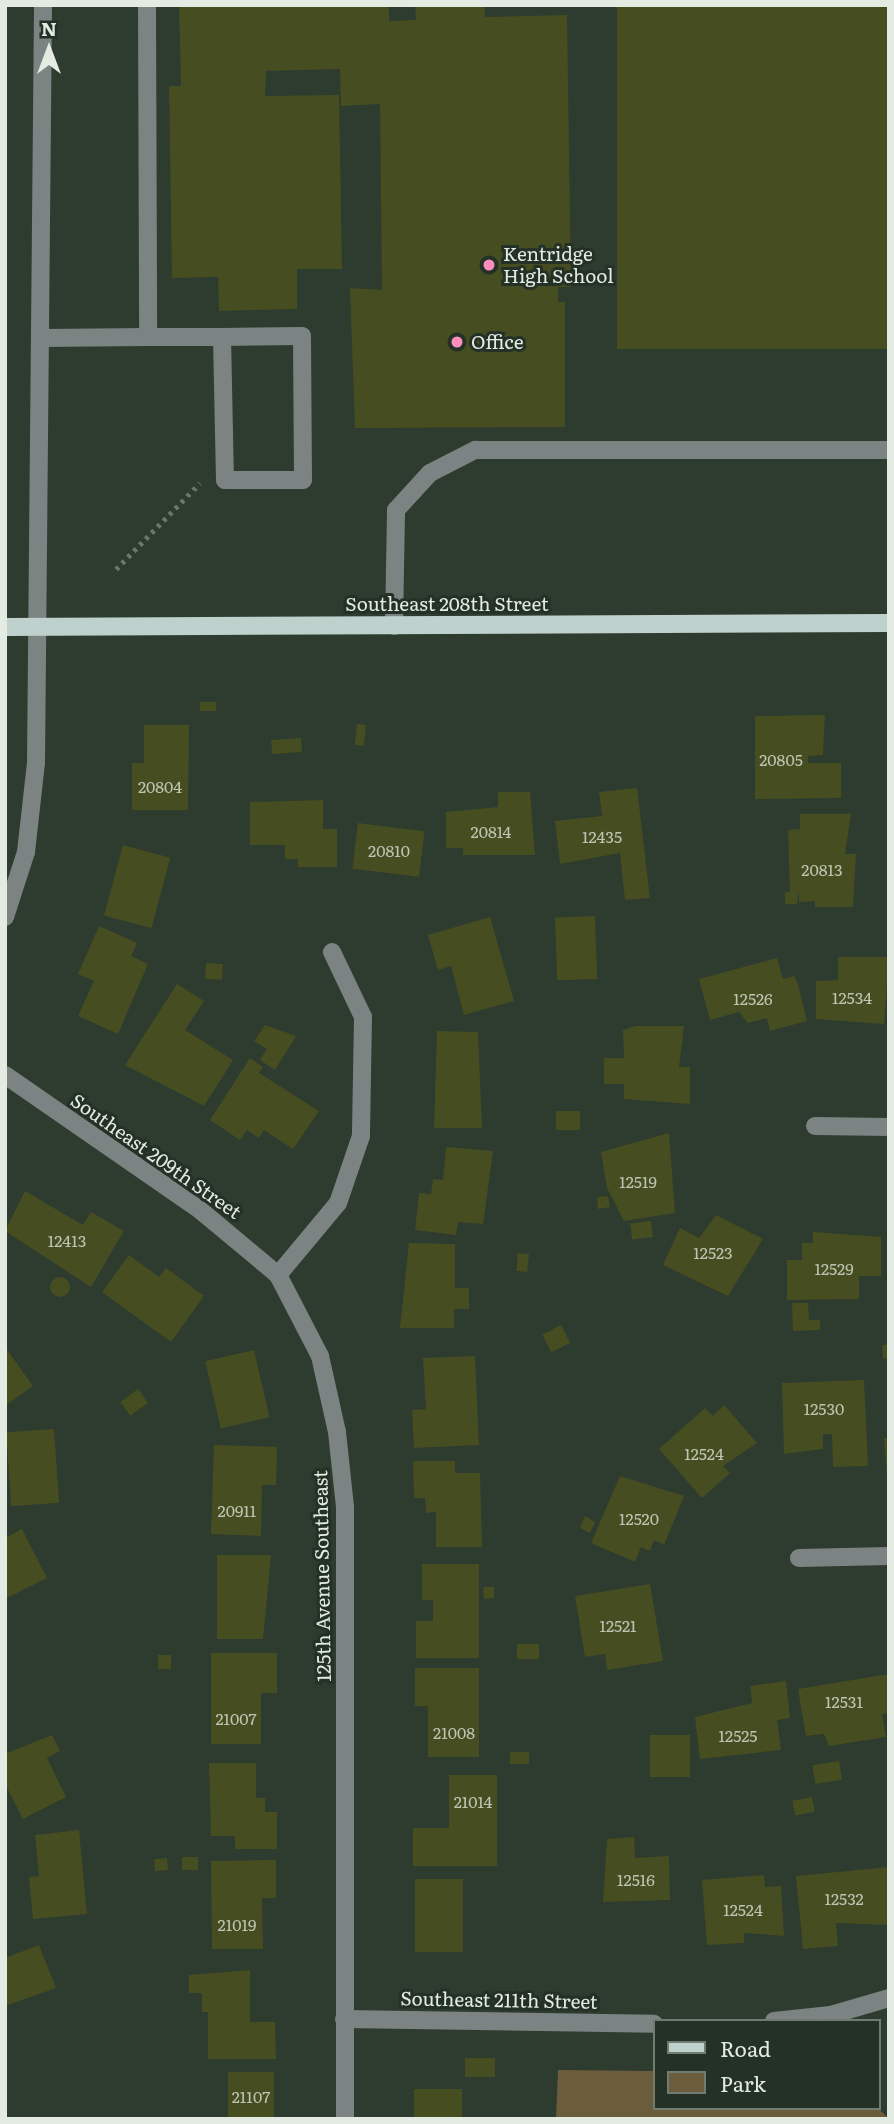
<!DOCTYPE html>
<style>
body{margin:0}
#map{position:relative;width:894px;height:2124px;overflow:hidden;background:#2e3b2f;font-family:Literata,serif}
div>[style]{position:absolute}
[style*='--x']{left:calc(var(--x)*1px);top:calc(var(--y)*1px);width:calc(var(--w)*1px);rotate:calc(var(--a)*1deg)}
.green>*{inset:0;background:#6b5c3b}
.building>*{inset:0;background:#464d21;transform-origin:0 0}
.round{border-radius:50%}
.path>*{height:4.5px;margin-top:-2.25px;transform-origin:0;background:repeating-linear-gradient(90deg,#6a756b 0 3.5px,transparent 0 8.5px)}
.minor>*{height:18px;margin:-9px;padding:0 9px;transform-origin:9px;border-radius:9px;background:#7b8482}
.major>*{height:18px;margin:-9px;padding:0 9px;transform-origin:9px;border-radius:9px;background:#bed1cc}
.dots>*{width:19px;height:19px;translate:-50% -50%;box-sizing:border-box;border:4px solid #243126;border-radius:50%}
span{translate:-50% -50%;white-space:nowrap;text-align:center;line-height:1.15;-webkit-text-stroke:6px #243126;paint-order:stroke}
.number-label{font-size:16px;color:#bcc4b2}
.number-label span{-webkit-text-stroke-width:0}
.poi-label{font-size:19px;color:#e3ebe3}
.left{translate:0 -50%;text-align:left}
.street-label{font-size:19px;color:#e3ebe3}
.frame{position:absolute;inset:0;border:7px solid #e3ebe3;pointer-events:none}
.legend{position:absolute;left:653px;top:2019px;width:228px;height:91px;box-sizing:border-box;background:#243126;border:2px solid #707b72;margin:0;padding:9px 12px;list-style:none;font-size:21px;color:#e3ebe3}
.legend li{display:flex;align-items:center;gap:14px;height:35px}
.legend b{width:35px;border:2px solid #707b72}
.north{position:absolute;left:14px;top:14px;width:70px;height:70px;-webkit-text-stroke:5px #243126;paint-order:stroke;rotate:0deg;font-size:19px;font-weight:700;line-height:28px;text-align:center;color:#e3ebe3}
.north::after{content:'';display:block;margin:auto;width:24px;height:32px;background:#e3ebe3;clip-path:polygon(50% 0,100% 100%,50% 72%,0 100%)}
</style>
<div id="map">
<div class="green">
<i style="clip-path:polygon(558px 2070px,654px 2071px,654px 2108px,878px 2108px,889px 2119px,556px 2119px)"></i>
</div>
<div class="building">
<i style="clip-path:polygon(179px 5px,389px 5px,389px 21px,416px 20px,415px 5px,484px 5px,485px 17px,567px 15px,571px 287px,558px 287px,558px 302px,565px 302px,565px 427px,355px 428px,350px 288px,382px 290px,380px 104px,341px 106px,340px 69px,266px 71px,265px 96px,339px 95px,342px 269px,297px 269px,297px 309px,219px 311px,218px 277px,172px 278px,169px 86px,181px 86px)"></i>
<i style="left:617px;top:5px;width:272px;height:344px"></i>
<i style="left:216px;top:702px;width:9px;height:16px;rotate:90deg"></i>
<i style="clip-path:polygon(825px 715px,823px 755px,808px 756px,808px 763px,841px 763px,841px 798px,755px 799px,755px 716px)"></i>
<i style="left:357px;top:724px;width:9px;height:21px;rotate:6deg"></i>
<i style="clip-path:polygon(144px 725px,189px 725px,188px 810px,132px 810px,132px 763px,144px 763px)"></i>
<i style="left:301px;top:738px;width:14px;height:30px;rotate:86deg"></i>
<i style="clip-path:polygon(637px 788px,650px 898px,625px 900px,620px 853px,560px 864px,555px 821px,602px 816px,599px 792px)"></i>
<i style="clip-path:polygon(498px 792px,530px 792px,535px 855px,463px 855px,463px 848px,446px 848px,446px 812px,498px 807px)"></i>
<i style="clip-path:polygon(323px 800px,323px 829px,337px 829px,337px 867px,298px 867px,298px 859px,285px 859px,285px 845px,250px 845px,250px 802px)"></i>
<i style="clip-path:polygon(800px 814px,851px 814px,845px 854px,856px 854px,853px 907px,815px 907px,815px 901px,799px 902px,799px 891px,797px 904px,785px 904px,785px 892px,790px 892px,788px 830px,800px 829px)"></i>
<i style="left:358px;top:823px;width:67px;height:46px;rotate:7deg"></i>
<i style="left:123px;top:845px;width:49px;height:73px;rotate:15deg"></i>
<i style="left:595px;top:916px;width:63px;height:40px;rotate:88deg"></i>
<i style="clip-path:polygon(490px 917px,514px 1001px,464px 1015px,451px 966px,438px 970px,428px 935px)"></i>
<i style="clip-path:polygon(99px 926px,137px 943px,131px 956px,148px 964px,118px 1034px,78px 1016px,94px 981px,78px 974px)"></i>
<i style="clip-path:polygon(838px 957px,889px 957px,884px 1024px,816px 1019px,816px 981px,838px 980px)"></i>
<i style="clip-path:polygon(777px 958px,783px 979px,794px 976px,798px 984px,807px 1021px,770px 1031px,767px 1018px,748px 1023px,739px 1012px,710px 1020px,699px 979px)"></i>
<i style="left:206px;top:963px;width:17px;height:16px;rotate:3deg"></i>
<i style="clip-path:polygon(177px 984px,204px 1001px,185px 1030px,233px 1060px,204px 1106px,125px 1065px)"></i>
<i style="clip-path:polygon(265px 1025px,296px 1036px,275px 1070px,260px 1060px,267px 1049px,254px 1041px)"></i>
<i style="clip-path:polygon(635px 1026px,684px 1026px,679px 1067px,690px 1067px,690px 1104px,624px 1099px,624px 1084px,604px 1084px,604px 1058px,624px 1058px,623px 1030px)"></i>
<i style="clip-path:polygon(437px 1031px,478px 1032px,482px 1128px,434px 1128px)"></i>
<i style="clip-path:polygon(250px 1058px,263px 1067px,259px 1073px,319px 1111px,293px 1149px,264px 1130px,259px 1138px,247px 1130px,240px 1140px,210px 1120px)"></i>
<i style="left:556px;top:1111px;width:24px;height:19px"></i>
<i style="clip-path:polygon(669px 1133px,675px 1213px,624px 1221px,607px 1188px,601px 1152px)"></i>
<i style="clip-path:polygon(446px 1147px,493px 1151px,483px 1224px,458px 1222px,456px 1235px,415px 1230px,419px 1193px,431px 1194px,433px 1179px,443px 1180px)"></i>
<i style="clip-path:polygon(25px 1191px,83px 1225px,91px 1212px,124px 1231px,91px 1287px,5px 1231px)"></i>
<i style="clip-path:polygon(608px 1196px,610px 1207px,598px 1209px,597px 1197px)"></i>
<i style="clip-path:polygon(716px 1215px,763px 1239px,728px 1296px,663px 1265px,680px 1228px,699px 1238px)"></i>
<i style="left:651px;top:1221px;width:16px;height:21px;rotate:83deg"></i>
<i style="clip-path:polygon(813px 1232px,881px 1237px,881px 1276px,859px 1276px,859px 1299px,787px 1300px,787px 1260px,802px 1260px,802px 1243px,813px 1243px)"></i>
<i style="clip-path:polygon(409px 1243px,455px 1244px,455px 1288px,469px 1288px,469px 1309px,454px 1309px,454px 1328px,400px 1328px)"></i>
<i style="left:518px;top:1253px;width:11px;height:18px;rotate:5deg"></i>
<i style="clip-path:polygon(129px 1255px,159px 1277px,166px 1268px,204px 1296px,171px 1342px,102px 1292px)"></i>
<i class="round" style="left:50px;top:1277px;width:20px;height:20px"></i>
<i style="clip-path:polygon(792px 1303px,808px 1303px,809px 1320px,820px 1320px,820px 1330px,793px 1331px)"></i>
<i style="left:561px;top:1325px;width:20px;height:21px;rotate:63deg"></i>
<i style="clip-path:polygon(889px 1344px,889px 1358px,883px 1359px,882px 1345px)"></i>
<i style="clip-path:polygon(5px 1347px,33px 1386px,5px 1406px)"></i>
<i style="left:254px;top:1350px;width:69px;height:50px;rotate:77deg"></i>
<i style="clip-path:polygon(475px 1356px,479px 1445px,414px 1448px,412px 1410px,426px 1409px,423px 1358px)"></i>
<i style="clip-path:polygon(864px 1380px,868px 1466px,833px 1467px,832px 1434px,823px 1434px,823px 1449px,784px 1454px,782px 1383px)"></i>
<i style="left:138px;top:1389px;width:17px;height:22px;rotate:54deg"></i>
<i style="clip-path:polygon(724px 1405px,757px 1443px,723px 1466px,730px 1473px,702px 1498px,659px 1449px,705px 1408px,713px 1416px)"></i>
<i style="left:54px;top:1429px;width:74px;height:48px;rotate:86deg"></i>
<i style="clip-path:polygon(884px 1438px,889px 1438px,889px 1476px,887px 1476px)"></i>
<i style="clip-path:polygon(214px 1445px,277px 1447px,276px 1485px,262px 1485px,261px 1536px,211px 1534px)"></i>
<i style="clip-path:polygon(413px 1461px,455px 1461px,455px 1473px,480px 1473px,482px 1547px,436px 1547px,436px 1512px,426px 1513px,425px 1498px,414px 1498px)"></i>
<i style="clip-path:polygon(620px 1476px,684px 1496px,664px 1545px,654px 1540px,650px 1551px,641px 1547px,635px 1562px,591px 1543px)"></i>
<i style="clip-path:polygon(585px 1516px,595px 1522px,590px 1533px,580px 1528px)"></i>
<i style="clip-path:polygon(22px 1529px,47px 1578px,5px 1599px,5px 1538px)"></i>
<i style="clip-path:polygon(217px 1555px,271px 1555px,263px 1639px,217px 1639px)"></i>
<i style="clip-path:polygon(422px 1564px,479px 1564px,479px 1658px,416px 1658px,416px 1621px,433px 1621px,433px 1600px,422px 1600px)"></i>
<i style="clip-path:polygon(650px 1584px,663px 1661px,607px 1670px,605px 1654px,585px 1657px,575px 1596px)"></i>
<i style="clip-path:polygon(483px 1587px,494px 1587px,494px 1598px,484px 1599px)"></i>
<i style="left:517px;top:1644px;width:22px;height:15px"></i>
<i style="clip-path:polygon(211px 1653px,277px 1653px,277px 1693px,261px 1693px,261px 1744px,211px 1744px)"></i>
<i style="left:158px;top:1655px;width:13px;height:14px"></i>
<i style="clip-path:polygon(415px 1668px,479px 1668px,479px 1757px,428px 1757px,428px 1706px,415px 1706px)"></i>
<i style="clip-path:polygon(889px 1674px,889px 1713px,882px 1714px,886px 1737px,829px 1746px,824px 1734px,806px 1736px,798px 1689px)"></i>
<i style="clip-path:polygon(786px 1681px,790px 1718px,777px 1720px,781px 1750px,700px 1759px,695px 1717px,752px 1703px,750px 1686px)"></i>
<i style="clip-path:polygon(52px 1735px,60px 1751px,47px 1758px,66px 1797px,23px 1819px,5px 1784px,5px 1754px)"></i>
<i style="left:650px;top:1735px;width:40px;height:42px"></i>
<i style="left:510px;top:1752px;width:19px;height:12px"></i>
<i style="left:839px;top:1761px;width:19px;height:27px;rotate:81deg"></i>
<i style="clip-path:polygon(209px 1763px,256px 1763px,256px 1798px,265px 1798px,265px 1812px,277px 1812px,277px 1849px,235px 1849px,235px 1836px,211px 1836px)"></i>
<i style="clip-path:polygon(449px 1775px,497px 1775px,497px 1866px,413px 1866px,413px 1828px,449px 1828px)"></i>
<i style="left:812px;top:1797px;width:15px;height:20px;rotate:79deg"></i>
<i style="clip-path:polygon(79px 1830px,87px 1914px,33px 1919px,29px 1877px,39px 1876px,35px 1835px)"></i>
<i style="clip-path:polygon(634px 1837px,635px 1858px,669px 1856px,670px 1900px,603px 1902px,607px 1839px)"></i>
<i style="left:182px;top:1857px;width:16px;height:13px"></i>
<i style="left:167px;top:1858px;width:12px;height:13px;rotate:85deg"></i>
<i style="clip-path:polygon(276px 1860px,276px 1898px,262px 1898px,263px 1949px,212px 1949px,211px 1861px)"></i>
<i style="clip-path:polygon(889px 1867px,889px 1925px,836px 1923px,838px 1946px,803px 1949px,796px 1876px)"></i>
<i style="clip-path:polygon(764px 1875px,765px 1887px,781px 1886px,784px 1936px,744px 1933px,744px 1943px,707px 1945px,702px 1880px)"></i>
<i style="left:415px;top:1879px;width:48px;height:73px"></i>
<i style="clip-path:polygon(39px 1945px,56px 1988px,5px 2006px,5px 1958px)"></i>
<i style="clip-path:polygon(250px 1970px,250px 2022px,275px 2022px,276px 2059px,208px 2059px,208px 2012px,202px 2012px,202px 1993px,189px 1993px,189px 1975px)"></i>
<i style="left:465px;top:2058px;width:30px;height:19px"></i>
<i style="left:274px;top:2072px;width:47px;height:46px;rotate:90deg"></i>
<i style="left:414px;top:2089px;width:48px;height:30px"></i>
</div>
<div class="path">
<i style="--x:116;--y:569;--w:120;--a:-45.7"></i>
</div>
<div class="minor">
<i style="--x:147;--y:5;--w:332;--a:89.8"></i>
<i style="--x:41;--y:338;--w:107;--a:-0.5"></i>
<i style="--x:148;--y:337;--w:74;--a:0"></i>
<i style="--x:222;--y:337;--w:80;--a:-0.7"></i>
<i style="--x:302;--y:336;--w:144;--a:89.6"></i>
<i style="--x:303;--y:480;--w:78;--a:180"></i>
<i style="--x:225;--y:480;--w:143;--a:-91.2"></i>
<i style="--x:394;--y:626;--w:116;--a:-89"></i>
<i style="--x:396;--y:510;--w:50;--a:-47.4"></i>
<i style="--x:430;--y:473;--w:51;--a:-27.1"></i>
<i style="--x:475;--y:450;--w:414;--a:0"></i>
<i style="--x:5;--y:917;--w:68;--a:-72.1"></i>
<i style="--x:26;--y:852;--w:90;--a:-83.6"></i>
<i style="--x:36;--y:763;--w:758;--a:-89.47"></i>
<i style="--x:332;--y:952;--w:72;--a:64.5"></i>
<i style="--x:363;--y:1017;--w:119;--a:91"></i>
<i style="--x:361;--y:1136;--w:71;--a:108.9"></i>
<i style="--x:338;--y:1203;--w:94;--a:129.8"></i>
<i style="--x:278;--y:1275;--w:91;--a:62.6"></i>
<i style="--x:320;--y:1356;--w:78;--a:77.4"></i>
<i style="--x:337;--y:1432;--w:75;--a:83.9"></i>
<i style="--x:345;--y:1507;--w:612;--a:90"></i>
<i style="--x:5;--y:1075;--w:237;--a:34.7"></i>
<i style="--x:200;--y:1210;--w:102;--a:39.8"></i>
<i style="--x:815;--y:1126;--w:74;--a:0.8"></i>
<i style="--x:799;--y:1558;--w:90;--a:-1.3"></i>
<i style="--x:344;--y:2019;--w:310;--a:0.9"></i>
<i style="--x:774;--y:2021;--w:57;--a:-6"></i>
<i style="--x:831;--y:2015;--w:60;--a:-16.3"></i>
</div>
<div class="major">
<i style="--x:5;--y:627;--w:884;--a:-0.26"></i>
</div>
<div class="dots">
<i style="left:489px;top:265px;background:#fe8ebb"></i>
<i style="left:457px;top:342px;background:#fe8ebb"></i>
</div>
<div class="number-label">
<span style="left:781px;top:759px">20805</span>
<span style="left:160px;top:786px">20804</span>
<span style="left:491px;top:831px">20814</span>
<span style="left:602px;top:836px">12435</span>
<span style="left:389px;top:850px">20810</span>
<span style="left:822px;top:869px">20813</span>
<span style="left:852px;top:997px">12534</span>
<span style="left:753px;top:998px">12526</span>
<span style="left:638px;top:1181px">12519</span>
<span style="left:67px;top:1240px">12413</span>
<span style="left:713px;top:1252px">12523</span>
<span style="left:834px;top:1268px">12529</span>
<span style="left:824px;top:1408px">12530</span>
<span style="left:704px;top:1453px">12524</span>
<span style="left:237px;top:1510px">20911</span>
<span style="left:639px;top:1518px">12520</span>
<span style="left:618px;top:1625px">12521</span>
<span style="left:844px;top:1701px">12531</span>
<span style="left:236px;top:1718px">21007</span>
<span style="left:454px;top:1732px">21008</span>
<span style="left:738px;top:1735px">12525</span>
<span style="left:473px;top:1801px">21014</span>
<span style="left:636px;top:1879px">12516</span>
<span style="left:844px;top:1898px">12532</span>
<span style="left:743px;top:1909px">12524</span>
<span style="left:237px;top:1924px">21019</span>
<span style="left:251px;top:2096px">21107</span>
</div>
<div class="poi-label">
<span class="left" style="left:503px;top:265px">Kentridge<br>High School</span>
<span class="left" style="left:471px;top:342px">Office</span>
</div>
<div class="street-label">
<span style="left:447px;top:604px">Southeast 208th Street</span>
<span style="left:156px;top:1156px;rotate:35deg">Southeast 209th Street</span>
<span style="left:322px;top:1576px;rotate:-91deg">125th Avenue Southeast</span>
<span style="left:499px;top:2000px;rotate:1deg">Southeast 211th Street</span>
</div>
<div class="frame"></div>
<ul class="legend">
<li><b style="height:9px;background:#bed1cc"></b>Road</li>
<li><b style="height:19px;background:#6b5c3b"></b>Park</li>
</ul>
<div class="north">N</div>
</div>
